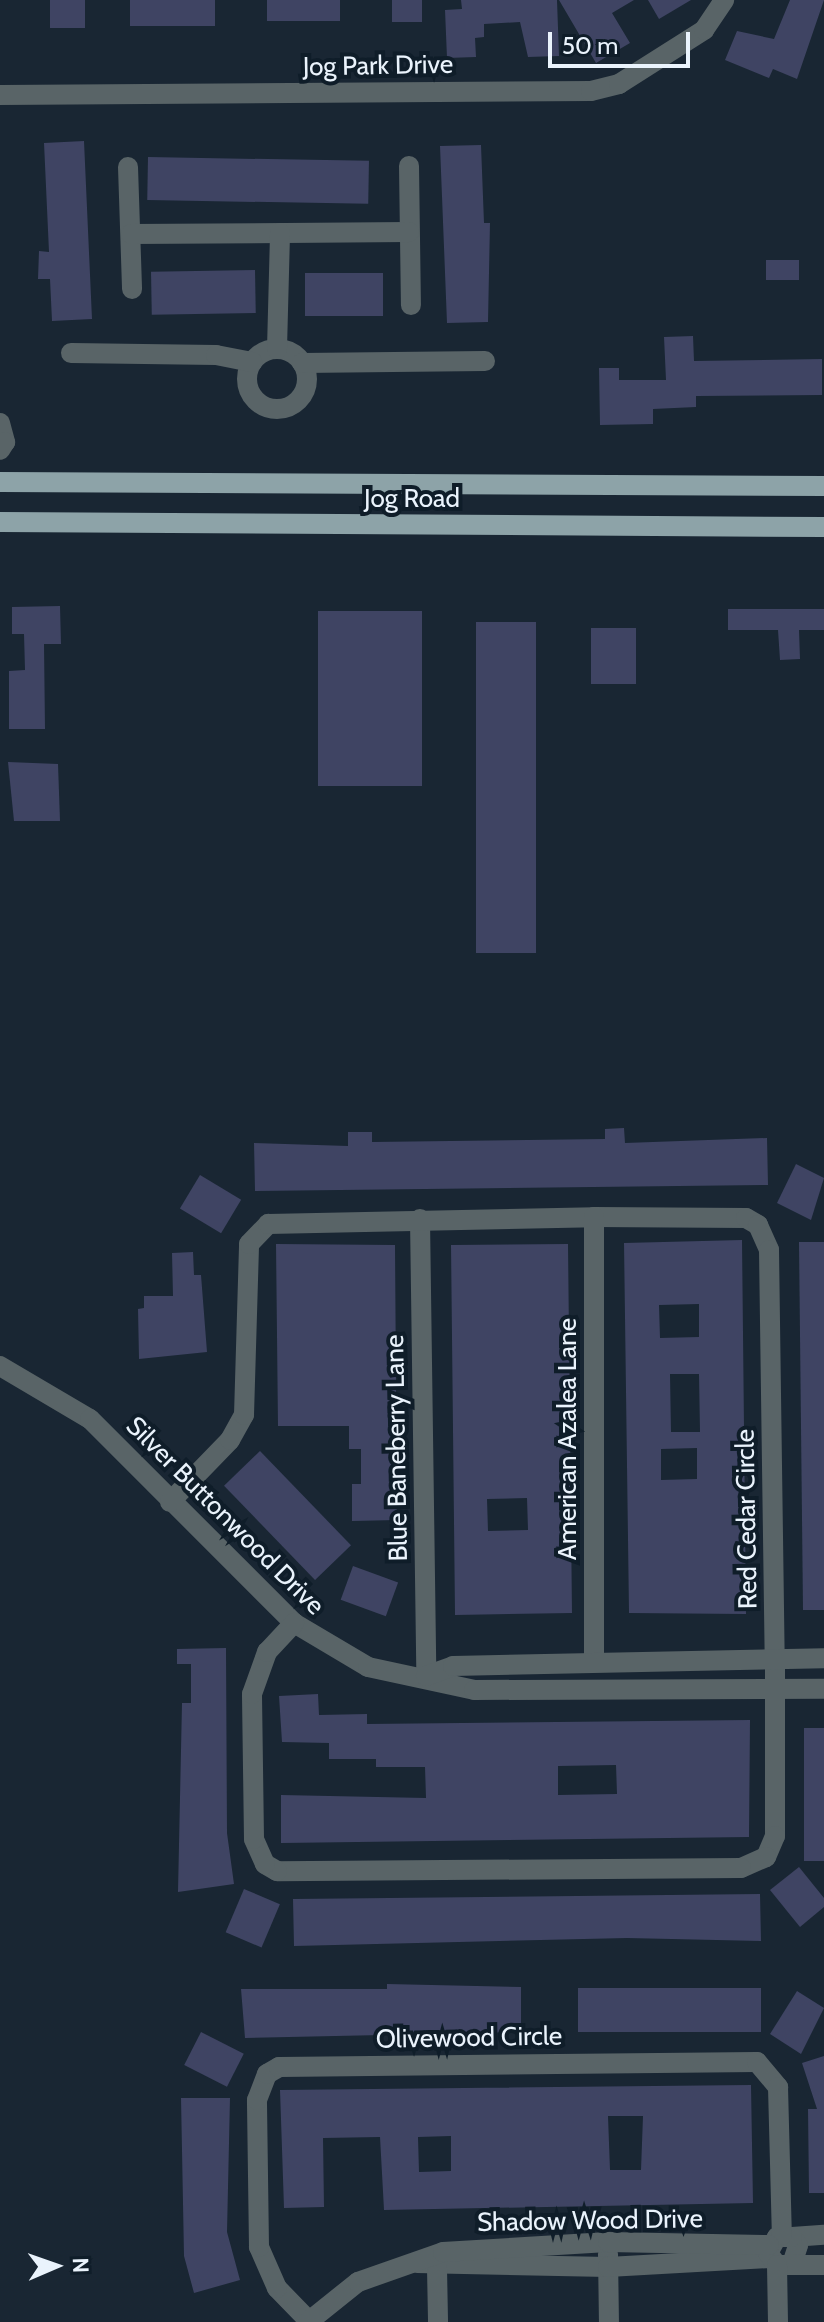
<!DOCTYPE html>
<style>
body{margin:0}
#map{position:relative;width:824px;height:2322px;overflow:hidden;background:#192633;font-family:Cabin,sans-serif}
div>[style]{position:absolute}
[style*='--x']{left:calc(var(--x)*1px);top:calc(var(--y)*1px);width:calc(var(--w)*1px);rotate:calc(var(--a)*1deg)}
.building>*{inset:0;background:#3f4463;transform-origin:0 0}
.minor>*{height:20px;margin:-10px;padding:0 10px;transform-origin:10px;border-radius:10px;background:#596467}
.minor>.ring{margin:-10px;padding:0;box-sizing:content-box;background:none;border:20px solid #596467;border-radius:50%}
.major>*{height:20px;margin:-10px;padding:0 10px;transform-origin:10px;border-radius:10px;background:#8da3a8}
span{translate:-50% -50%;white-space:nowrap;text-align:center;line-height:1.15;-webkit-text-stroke:8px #0f1d29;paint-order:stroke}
.street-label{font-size:26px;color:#eaf3fc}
.north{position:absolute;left:16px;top:2226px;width:80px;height:80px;-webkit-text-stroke:6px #0f1d29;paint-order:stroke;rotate:88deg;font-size:22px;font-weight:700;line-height:32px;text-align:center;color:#eaf3fc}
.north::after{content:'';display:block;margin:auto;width:28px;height:36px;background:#eaf3fc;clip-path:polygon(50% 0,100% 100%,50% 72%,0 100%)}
.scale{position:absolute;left:548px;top:32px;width:142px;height:36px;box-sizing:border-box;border:4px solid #eaf3fc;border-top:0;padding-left:10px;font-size:24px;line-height:28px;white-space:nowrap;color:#eaf3fc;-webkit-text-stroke:6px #0f1d29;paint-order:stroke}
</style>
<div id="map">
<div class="building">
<i style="left:50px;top:0;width:35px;height:28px"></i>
<i style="left:130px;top:0;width:85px;height:26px"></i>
<i style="left:267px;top:0;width:73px;height:21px"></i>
<i style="left:392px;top:0;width:30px;height:22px"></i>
<i style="clip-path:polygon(461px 0,557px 0,559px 56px,528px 57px,520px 22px,484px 24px,484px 37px,475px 38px,476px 57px,447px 58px,445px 10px,462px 9px)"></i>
<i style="clip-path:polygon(559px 0,634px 0,612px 13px,630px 43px,596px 63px)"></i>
<i style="clip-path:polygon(648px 0,691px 0,659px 19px)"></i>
<i style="clip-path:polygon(790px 0,824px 0,797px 79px,773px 69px,769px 78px,725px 60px,737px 31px,774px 39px)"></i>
<i style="clip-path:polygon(84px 141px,92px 319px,52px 321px,50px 279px,38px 279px,39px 251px,49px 252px,44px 143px)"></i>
<i style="clip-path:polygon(481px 145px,484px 223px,490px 223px,488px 322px,447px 323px,440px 146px)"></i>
<i style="left:148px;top:157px;width:221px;height:43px;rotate:1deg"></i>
<i style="left:799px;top:260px;width:20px;height:33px;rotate:90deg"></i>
<i style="left:255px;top:270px;width:43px;height:104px;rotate:89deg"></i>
<i style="left:383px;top:273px;width:43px;height:78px;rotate:90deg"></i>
<i style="clip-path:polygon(693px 336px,694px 361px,822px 359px,822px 395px,696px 396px,696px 407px,653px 409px,653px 424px,600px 425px,599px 368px,619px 368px,619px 380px,666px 380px,664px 337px)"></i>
<i style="clip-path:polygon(60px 606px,61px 644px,44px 644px,45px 729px,9px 729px,9px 671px,25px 670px,24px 634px,12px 634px,12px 607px)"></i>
<i style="clip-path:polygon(728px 609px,824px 609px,824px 630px,799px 630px,800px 659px,780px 660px,778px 630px,728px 630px)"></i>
<i style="left:318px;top:611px;width:104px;height:175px"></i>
<i style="left:476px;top:622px;width:60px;height:331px"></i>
<i style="left:591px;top:628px;width:45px;height:56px"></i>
<i style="clip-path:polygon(8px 762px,58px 764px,60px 821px,14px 821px)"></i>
<i style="clip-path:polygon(624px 1128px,625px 1143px,767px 1138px,768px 1185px,255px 1191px,254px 1143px,348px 1146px,348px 1132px,372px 1132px,372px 1142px,605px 1139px,605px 1129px)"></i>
<i style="clip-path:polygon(796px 1164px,824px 1178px,811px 1220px,777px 1203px)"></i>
<i style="left:200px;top:1175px;width:48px;height:39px;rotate:31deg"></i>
<i style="clip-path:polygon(evenodd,742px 1240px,746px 1614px,629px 1613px,624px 1243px,742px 1240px,699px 1304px,699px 1337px,660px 1338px,659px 1305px,699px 1304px,742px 1240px,670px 1374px,699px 1374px,700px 1432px,671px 1432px,670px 1374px,742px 1240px,697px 1448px,697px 1479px,661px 1480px,661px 1449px,697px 1448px)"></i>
<i style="clip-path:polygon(799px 1242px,824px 1242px,824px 1610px,803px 1610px)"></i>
<i style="clip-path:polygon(276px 1244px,395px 1245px,397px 1520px,352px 1521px,352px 1484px,361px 1484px,361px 1449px,349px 1449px,349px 1426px,278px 1426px)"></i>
<i style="clip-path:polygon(evenodd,568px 1244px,572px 1613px,455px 1615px,451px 1245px,568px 1244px,527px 1498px,528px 1530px,488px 1531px,487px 1499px,527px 1498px)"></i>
<i style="clip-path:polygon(193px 1252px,194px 1275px,201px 1275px,207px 1352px,139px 1359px,138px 1309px,144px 1308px,144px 1296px,173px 1296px,172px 1253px)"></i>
<i style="left:260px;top:1451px;width:131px;height:50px;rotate:46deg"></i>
<i style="left:353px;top:1566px;width:48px;height:36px;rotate:20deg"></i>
<i style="clip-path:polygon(226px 1648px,227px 1833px,234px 1884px,178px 1892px,182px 1703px,191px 1703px,191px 1664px,177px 1664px,177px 1649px)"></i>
<i style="clip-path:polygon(evenodd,318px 1694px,319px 1715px,367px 1714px,367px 1724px,750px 1720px,749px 1837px,281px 1843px,281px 1795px,426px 1798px,425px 1767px,376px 1767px,376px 1759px,329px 1759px,329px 1743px,282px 1742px,279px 1696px,318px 1694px,558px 1766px,616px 1765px,617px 1794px,558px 1795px,558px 1766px)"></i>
<i style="left:824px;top:1728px;width:133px;height:20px;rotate:90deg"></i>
<i style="clip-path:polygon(799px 1867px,824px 1898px,824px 1907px,800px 1927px,770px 1890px)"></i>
<i style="left:244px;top:1889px;width:39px;height:47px;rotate:23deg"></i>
<i style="clip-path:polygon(760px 1894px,761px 1941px,627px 1938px,294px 1946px,293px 1899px)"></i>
<i style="clip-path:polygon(387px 1984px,521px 1987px,521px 2032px,245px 2038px,241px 1989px,387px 1989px)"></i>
<i style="left:578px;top:1988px;width:183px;height:44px"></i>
<i style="clip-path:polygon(797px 1991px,824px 2008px,801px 2054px,770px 2034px)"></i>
<i style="left:201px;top:2032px;width:48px;height:37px;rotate:27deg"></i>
<i style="clip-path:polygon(824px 2056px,824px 2193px,809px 2193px,808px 2109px,817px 2109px,802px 2063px)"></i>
<i style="clip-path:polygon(evenodd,751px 2085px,753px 2203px,384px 2210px,380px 2137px,323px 2138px,324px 2207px,284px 2208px,280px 2090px,751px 2085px,608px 2116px,643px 2116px,641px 2170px,610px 2170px,608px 2116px,751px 2085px,451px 2136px,451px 2171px,419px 2172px,418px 2137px,451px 2136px)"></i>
<i style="clip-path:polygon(181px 2098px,230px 2098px,227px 2232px,240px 2280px,194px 2293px,184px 2256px)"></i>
</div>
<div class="minor">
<i style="--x:0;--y:95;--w:591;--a:-0.39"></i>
<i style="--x:591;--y:91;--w:29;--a:-14"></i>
<i style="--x:619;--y:84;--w:101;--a:-32.4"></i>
<i style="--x:704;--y:30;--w:36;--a:-56"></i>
<i style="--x:409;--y:166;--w:139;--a:89.2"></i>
<i style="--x:128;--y:167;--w:122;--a:88.1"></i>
<i style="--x:131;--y:234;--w:278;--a:-0.4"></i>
<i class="ring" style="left:247px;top:349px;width:40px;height:40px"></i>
<i style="--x:277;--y:349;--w:116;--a:-88.5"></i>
<i style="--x:71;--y:353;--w:145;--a:0.8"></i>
<i style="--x:216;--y:355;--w:37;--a:11"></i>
<i style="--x:302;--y:363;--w:183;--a:-0.6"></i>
<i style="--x:0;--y:423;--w:20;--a:75"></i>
<i style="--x:5;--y:442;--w:9;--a:122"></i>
<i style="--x:420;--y:1219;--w:457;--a:89.2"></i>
<i style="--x:0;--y:1366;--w:104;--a:30.5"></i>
<i style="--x:90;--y:1419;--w:288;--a:45"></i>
<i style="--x:294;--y:1623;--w:86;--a:30.7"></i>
<i style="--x:368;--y:1667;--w:108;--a:12.2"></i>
<i style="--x:474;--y:1690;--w:350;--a:-0.2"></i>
<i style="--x:170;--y:1502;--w:86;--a:-45.9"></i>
<i style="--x:230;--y:1440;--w:29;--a:-61"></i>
<i style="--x:244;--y:1415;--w:171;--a:-88.3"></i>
<i style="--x:249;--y:1244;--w:28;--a:-46"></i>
<i style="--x:268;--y:1224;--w:326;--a:-1.2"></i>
<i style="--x:594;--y:1217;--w:152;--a:0.4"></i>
<i style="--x:746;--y:1218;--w:14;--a:30"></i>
<i style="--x:758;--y:1225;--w:27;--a:66"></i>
<i style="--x:769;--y:1250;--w:409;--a:89.2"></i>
<i style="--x:775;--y:1659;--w:177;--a:90"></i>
<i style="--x:775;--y:1836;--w:23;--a:113"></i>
<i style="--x:766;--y:1857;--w:27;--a:156"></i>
<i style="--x:741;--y:1868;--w:464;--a:179.6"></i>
<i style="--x:277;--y:1871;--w:14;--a:-150"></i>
<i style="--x:265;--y:1864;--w:27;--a:-114"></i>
<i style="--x:254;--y:1839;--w:145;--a:-90.8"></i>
<i style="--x:252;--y:1694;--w:45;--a:-70.3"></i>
<i style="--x:267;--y:1652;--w:40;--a:-47"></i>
<i style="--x:594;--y:1660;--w:443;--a:-90"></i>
<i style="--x:426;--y:1676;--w:29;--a:-20"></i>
<i style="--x:453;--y:1666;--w:371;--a:-1.2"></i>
<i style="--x:792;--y:2237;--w:32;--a:-4"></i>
<i style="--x:608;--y:2254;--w:68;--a:89.2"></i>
<i style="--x:417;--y:2263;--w:191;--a:1.2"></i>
<i style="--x:608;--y:2267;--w:162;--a:-3.2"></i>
<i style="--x:792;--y:2264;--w:20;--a:-72"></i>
<i style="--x:798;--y:2245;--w:10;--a:-127"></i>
<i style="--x:792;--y:2237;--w:15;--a:180"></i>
<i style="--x:777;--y:2237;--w:18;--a:119"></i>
<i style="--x:768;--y:2253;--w:15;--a:53"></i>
<i style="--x:777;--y:2265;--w:47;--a:0"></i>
<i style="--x:777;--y:2265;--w:57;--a:89"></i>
<i style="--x:437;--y:2268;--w:54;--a:88.9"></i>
<i style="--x:309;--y:2321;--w:46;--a:-134.1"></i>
<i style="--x:277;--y:2288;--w:45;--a:-113.7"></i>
<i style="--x:259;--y:2247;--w:147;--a:-90.8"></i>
<i style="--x:257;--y:2100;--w:28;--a:-69"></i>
<i style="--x:267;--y:2074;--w:14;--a:-30"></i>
<i style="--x:279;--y:2067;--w:478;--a:-0.6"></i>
<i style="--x:757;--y:2062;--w:33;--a:50"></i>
<i style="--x:778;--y:2087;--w:148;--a:88.5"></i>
<i style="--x:308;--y:2322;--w:64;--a:-38.7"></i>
<i style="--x:358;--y:2282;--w:90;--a:-19.4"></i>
<i style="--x:443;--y:2252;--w:165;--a:-3.5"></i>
<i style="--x:608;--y:2242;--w:161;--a:1.1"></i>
</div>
<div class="major">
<i style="--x:0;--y:482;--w:824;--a:0.28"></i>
<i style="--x:0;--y:522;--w:824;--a:0.35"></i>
</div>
<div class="street-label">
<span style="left:378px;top:66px;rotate:-1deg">Jog Park Drive</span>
<span style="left:412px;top:499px">Jog Road</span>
<span style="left:568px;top:1439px;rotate:-90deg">American Azalea Lane</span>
<span style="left:397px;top:1448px;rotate:-91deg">Blue Baneberry Lane</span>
<span style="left:225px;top:1516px;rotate:45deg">Silver Buttonwood Drive</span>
<span style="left:747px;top:1519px;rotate:-91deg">Red Cedar Circle</span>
<span style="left:469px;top:2038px;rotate:-1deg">Olivewood Circle</span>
<span style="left:590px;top:2221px;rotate:-1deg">Shadow Wood Drive</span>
</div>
<div class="north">N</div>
<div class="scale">50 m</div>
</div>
